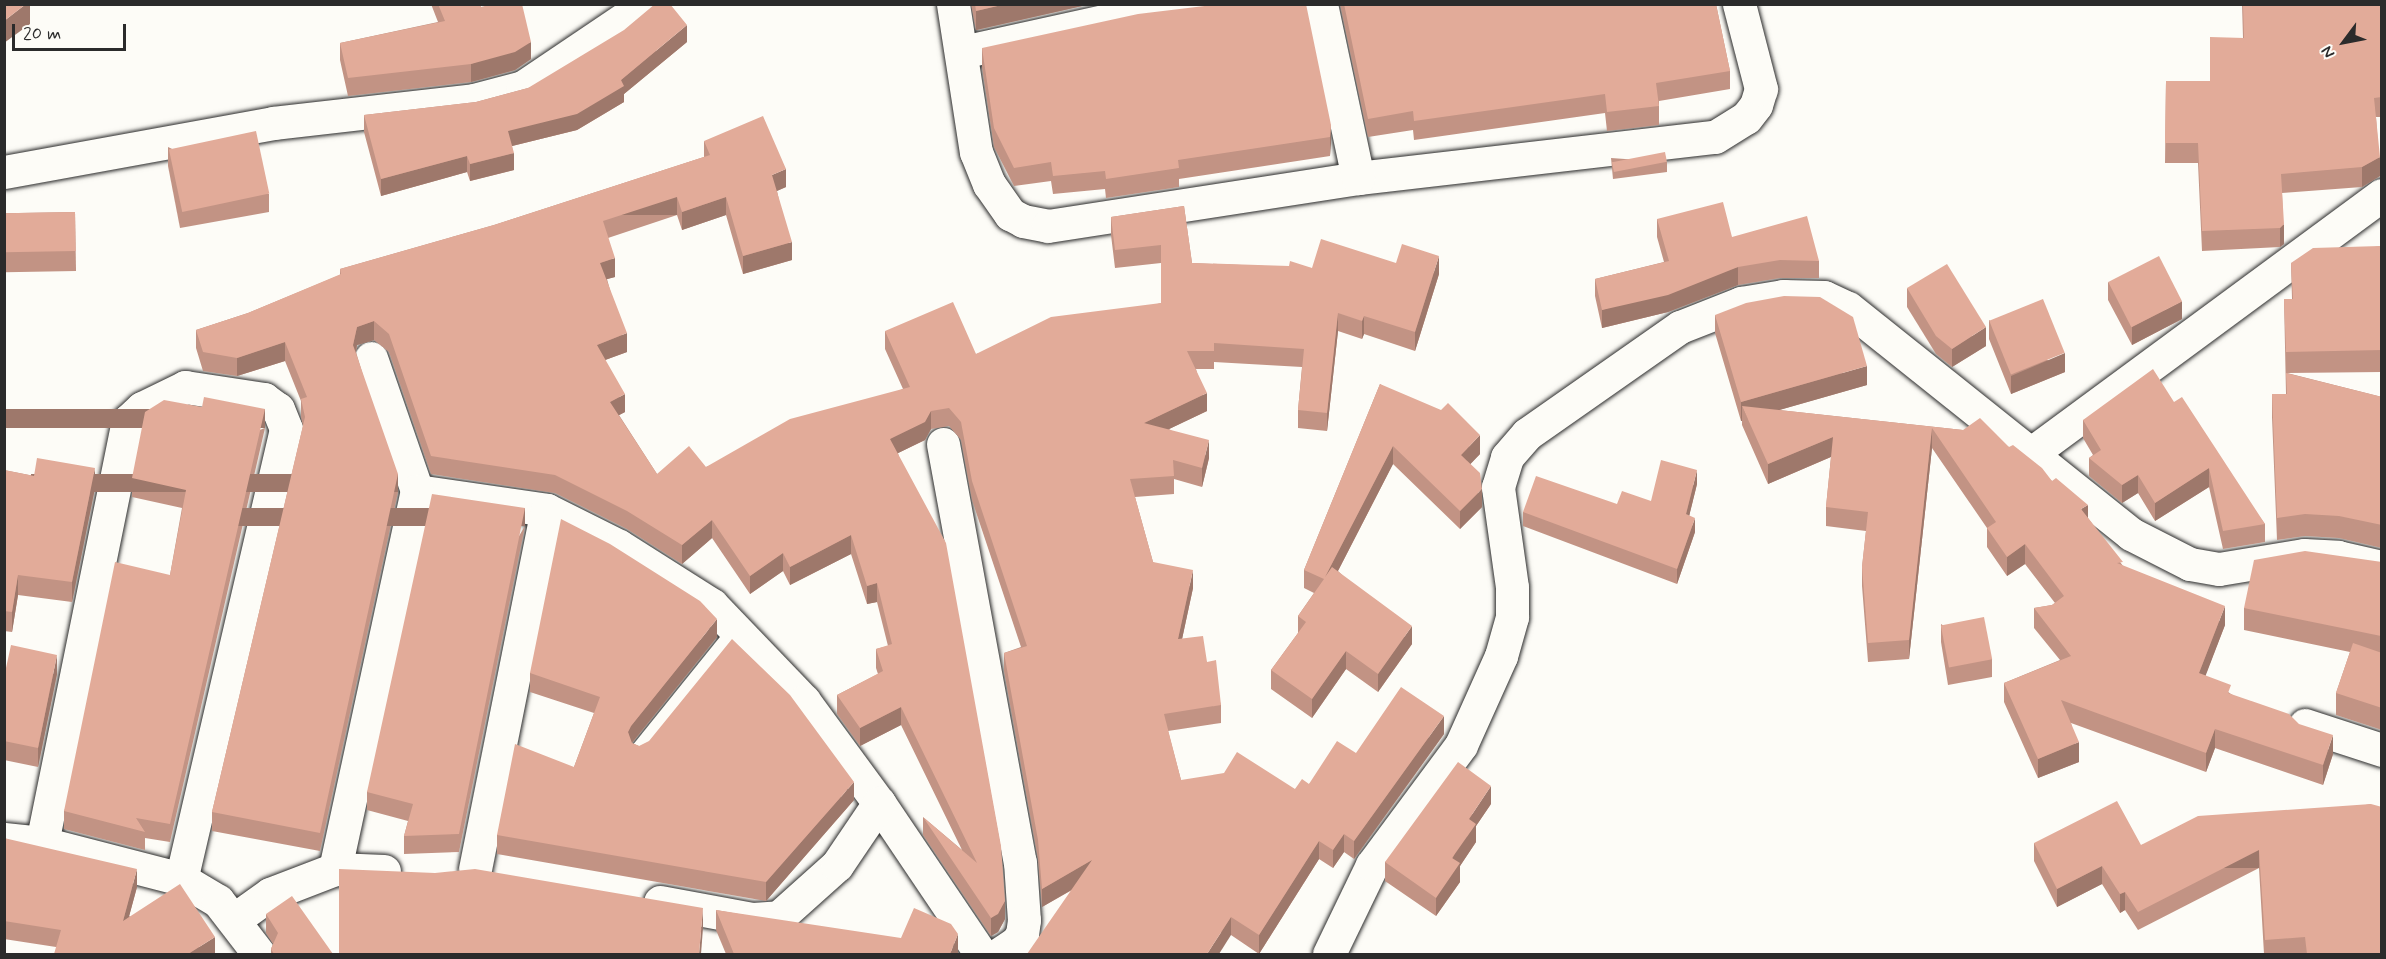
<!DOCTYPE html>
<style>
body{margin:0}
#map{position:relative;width:2386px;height:959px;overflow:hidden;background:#fdfcf7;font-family:Mynerve,sans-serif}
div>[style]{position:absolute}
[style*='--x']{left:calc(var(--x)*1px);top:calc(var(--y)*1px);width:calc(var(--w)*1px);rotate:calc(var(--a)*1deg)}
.roads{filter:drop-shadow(0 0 2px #2b2b2b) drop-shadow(0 0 2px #2b2b2b)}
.service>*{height:20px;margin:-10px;padding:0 10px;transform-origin:10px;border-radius:10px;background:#fdfcf7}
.minor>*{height:33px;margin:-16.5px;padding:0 16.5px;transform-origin:16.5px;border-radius:16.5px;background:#fdfcf7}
.wall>*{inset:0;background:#c29384;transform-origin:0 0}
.shaded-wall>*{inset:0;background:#9e786b;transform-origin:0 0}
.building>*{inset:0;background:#e2ab99;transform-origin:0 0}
span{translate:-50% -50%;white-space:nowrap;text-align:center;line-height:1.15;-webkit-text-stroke:6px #fdfcf7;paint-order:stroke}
.frame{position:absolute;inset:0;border:6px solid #2b2b2b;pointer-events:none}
.north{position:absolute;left:2314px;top:12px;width:60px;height:60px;-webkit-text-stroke:4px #fdfcf7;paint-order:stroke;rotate:238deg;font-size:16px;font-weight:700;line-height:24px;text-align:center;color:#2b2b2b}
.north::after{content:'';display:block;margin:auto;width:21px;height:27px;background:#2b2b2b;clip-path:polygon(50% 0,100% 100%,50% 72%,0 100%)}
.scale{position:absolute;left:12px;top:24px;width:114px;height:27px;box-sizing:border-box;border:3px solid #2b2b2b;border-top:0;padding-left:8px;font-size:18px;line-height:21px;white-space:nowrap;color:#2b2b2b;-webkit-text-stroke:4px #fdfcf7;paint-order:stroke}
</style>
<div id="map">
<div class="roads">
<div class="service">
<i style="--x:640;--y:752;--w:153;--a:-51.1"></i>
</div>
<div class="minor">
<i style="--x:953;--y:4;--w:150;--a:81.2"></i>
<i style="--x:976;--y:152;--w:35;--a:68"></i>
<i style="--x:989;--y:184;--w:37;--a:55"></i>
<i style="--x:1010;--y:214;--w:15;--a:28"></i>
<i style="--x:1023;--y:221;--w:25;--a:11"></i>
<i style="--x:1048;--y:226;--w:314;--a:-8.8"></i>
<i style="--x:1358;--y:178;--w:359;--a:-6.6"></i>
<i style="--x:1715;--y:137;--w:36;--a:-32"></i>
<i style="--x:1746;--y:118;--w:16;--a:-52"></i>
<i style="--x:1756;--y:105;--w:17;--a:-73"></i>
<i style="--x:1761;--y:89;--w:88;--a:-104.5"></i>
<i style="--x:1321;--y:4;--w:178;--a:78"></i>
<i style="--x:962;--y:52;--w:177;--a:-12.4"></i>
<i style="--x:1135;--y:14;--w:90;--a:-6.4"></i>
<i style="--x:4;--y:172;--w:273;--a:-10.3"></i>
<i style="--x:273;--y:123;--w:202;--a:-6.5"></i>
<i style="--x:474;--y:100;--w:51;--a:-14.9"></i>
<i style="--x:523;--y:87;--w:148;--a:-34"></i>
<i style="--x:371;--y:358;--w:141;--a:70.9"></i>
<i style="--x:417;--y:491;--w:131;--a:8.3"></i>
<i style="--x:547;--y:510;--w:80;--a:26.6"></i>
<i style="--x:619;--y:546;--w:110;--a:32.4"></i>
<i style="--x:712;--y:605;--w:133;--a:46.2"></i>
<i style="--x:804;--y:701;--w:127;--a:53.7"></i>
<i style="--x:879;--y:803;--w:182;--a:56"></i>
<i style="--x:943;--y:444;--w:425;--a:79.6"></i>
<i style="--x:1020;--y:862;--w:58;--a:86.1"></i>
<i style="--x:1024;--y:920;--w:14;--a:98"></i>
<i style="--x:1022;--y:934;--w:9;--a:122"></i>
<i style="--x:1017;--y:942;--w:22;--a:146"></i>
<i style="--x:2029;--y:455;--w:438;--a:-36.4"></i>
<i style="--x:2305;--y:725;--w:81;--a:18"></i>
<i style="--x:4;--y:839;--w:38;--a:6"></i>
<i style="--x:42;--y:843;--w:144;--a:14.5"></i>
<i style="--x:181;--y:879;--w:43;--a:30.7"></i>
<i style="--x:218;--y:901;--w:67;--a:52.3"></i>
<i style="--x:42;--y:843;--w:431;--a:-78.5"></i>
<i style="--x:128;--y:421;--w:19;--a:-43"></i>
<i style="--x:142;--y:408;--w:48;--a:-26"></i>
<i style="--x:185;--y:387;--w:80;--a:8.6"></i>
<i style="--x:264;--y:399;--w:17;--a:36"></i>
<i style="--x:278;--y:409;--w:22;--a:68"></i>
<i style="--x:286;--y:429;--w:462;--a:103.1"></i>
<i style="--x:335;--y:869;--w:387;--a:-77.8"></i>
<i style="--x:475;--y:869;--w:366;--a:-78.7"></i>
<i style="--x:660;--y:902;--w:95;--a:10.4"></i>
<i style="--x:753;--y:919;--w:26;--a:-4"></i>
<i style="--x:779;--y:917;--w:78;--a:-41.9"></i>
<i style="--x:837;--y:865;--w:75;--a:-55.9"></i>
<i style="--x:235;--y:919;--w:43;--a:-35.5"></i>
<i style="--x:270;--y:894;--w:70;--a:-21"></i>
<i style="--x:335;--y:869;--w:49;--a:2.3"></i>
<i style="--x:1329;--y:954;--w:99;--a:-64.2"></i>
<i style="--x:1372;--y:865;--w:149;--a:-53.4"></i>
<i style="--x:1461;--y:745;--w:98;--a:-65.8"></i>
<i style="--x:1501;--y:656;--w:41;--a:-74.2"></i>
<i style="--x:1512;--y:617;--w:30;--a:-90"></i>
<i style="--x:1512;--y:587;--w:101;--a:-98"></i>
<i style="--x:1498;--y:487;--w:31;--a:-73"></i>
<i style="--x:1507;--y:457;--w:30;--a:-49"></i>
<i style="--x:1527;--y:434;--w:187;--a:-35"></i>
<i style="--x:1680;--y:327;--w:66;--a:-21.5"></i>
<i style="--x:1741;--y:303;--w:43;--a:-9.5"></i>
<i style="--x:1783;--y:296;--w:41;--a:1.4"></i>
<i style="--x:1824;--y:297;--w:26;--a:25"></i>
<i style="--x:1848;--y:308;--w:362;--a:38.6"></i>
<i style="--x:2131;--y:534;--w:66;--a:27"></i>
<i style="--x:2190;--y:564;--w:29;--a:10"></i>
<i style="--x:2219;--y:569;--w:86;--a:-9.4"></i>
<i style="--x:2304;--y:555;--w:34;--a:3"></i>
<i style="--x:2338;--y:557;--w:45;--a:12.8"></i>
</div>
</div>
<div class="wall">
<i style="clip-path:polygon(431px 4px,481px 4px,481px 7px,531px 59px,515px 70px,471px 82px,348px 96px,340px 60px,340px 43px,438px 22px)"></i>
<i style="clip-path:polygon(971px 4px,1091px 4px,976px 30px)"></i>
<i style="clip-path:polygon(1340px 4px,1716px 4px,1730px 71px,1730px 89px,1659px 101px,1659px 125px,1607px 131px,1605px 113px,1414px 140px,1413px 130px,1368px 137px)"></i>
<i style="clip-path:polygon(2242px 4px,2382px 4px,2382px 117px,2376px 117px,2380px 176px,2362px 187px,2282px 193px,2284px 244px,2280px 247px,2202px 251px,2198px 163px,2165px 163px,2166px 81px,2210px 81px,2243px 38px)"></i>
<i style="clip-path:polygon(687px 42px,624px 94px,624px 102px,577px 130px,512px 146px,514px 170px,470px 181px,467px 172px,381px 196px,364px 132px,364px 115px,476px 102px,528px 88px)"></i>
<i style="clip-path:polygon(982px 48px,1331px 125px,1330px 156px,1179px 179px,1179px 187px,1106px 198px,1105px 189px,1053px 194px,1051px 181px,1014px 186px,994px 147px,982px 67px)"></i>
<i style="clip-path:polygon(704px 141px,786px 187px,777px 191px,792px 260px,743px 274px,726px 215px,682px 230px,677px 215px,608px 238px,615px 277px,607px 279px,627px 352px,605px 360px,625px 412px,619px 415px,657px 474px,706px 467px,903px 389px,885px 349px,885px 331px,976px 354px,1161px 303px,1161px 263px,1115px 268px,1111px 235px,1111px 217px,1184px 206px,1192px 263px,1312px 268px,1396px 263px,1439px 274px,1415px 351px,1364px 334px,1362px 339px,1338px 331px,1327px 431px,1298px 428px,1298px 410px,1302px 367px,1214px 362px,1214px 369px,1196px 369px,1207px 411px,1169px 429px,1209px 458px,1202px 487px,1174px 479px,1174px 494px,1135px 497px,1153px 562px,1193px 588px,1182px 639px,1207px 662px,1221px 705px,1221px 723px,1168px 731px,1181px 780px,1295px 789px,1309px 784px,1356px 753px,1444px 734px,1354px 859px,1344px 852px,1333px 868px,1319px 859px,1259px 954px,1231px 935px,1072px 890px,1042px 907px,1038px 859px,1004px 671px,1004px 653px,1021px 647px,972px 500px,961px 440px,949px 426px,931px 429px,925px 440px,898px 453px,1005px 919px,998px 932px,991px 936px,923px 835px,923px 817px,962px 850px,901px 725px,860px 746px,837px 714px,837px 695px,878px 674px,876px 668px,876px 649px,888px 646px,877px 602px,867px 604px,851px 554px,790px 585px,783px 571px,750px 594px,712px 538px,682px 564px,627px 529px,555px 493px,431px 474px,389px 352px,374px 340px,357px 345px,356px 352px,398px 492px,320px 851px,212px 831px,212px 812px,303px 426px,301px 417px,301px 401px,285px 361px,237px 376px,203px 371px,196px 348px,196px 330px,248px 313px,340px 275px,340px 269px,494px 225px,704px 157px)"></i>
<i style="clip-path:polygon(168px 147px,269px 194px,269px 212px,180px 228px,168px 166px)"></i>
<i style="clip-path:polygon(1611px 158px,1667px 162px,1667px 172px,1613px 179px)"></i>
<i style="left:75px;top:212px;width:59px;height:71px;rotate:89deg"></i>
<i style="clip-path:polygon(1657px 219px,1732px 237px,1819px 261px,1819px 278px,1780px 278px,1738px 285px,1668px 312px,1602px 328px,1595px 296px,1595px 279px,1664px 262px,1657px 237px)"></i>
<i style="clip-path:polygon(2382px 238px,2382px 372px,2287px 373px,2382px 397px,2382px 548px,2339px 538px,2305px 536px,2277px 540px,2272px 417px,2272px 394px,2286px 394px,2284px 299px,2292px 299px,2291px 263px,2380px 246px)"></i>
<i style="clip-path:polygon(2108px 282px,2182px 319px,2132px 345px,2108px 300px)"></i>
<i style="clip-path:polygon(1907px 288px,1986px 346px,1952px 367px,1936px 354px,1907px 307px)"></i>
<i style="clip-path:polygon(1715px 315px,1867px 385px,1779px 410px,1963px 430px,2009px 447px,2052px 481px,2088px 518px,2123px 566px,2225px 625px,2205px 676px,2231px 694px,2333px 754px,2323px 785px,2215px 748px,2206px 772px,2071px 723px,2079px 762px,2038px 778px,2004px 702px,2004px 683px,2060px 660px,2034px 628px,2034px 608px,2052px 605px,2055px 603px,2025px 564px,2007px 576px,1987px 547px,1987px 528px,1932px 448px,1909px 659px,1868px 662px,1862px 586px,1862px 567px,1866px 531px,1826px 526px,1826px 507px,1831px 457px,1768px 484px,1742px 425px,1742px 421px,1741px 421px,1715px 333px)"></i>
<i style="clip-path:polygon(1989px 320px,2065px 372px,2011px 394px,1989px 339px)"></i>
<i style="clip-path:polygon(1380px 384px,1480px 454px,1470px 464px,1482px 507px,1460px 529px,1393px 464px,1338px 571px,1412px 644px,1378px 692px,1346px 669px,1312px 718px,1271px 689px,1271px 670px,1298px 633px,1298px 616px,1314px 593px,1304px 588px,1304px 570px)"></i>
<i style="clip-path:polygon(2174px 402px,2265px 524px,2265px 542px,2223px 549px,2209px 487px,2155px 521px,2138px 493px,2122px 503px,2089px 476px,2089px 458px,2093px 455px,2083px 438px,2083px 420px)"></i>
<i style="clip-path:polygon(265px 428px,170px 842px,145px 838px,145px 850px,64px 829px,64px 811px,170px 575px,182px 508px,132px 497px,132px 478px)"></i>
<i style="clip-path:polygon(4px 470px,95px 488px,72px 602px,18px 595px,12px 632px,4px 631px)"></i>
<i style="clip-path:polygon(1697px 484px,1689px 516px,1695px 532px,1677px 584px,1523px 526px,1523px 512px,1651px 501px)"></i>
<i style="clip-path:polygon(525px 526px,459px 852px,404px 854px,404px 836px,408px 821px,367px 810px,367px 792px)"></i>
<i style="clip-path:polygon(2382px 562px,2382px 730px,2336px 715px,2336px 693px,2350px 652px,2244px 630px,2244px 608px)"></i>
<i style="clip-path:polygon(1941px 624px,1992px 659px,1992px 677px,1948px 685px,1941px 642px)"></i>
<i style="clip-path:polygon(717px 637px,632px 743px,639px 746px,854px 800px,766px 901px,497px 854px,497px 835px,574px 767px,594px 713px,530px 692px,530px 673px)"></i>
<i style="clip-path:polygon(57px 674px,38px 767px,4px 760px,4px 677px)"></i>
<i style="clip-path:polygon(1491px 804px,1476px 826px,1476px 842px,1460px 866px,1460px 882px,1436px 916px,1385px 881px,1385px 862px)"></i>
<i style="clip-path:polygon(2371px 804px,2382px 954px,2264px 954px,2259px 868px,2138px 930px,2125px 910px,2120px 913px,2102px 884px,2057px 907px,2034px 861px,2034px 843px,2141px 845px)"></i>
<i style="clip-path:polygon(4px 838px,137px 887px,129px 916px,215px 954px,56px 947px,4px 939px)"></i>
<i style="clip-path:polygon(716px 910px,958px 953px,957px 954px,726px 954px,716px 930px)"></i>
<i style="clip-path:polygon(266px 914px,333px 954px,271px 954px,271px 949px,273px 944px,266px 933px)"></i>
</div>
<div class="shaded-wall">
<i style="clip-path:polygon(26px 4px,30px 4px,30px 24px,4px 43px,4px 21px)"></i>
<i style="clip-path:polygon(1006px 4px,1091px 4px,976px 30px,976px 11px)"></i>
<i style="clip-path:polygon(687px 25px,687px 42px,624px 94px,624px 102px,577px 130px,508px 147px,508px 131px,621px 80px)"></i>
<i style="clip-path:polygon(531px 42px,531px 59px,515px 70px,471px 82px,471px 64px)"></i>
<i style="clip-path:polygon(1331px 125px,1331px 143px,1330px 156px,1330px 137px)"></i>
<i style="clip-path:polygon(514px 153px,514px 170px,470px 181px,470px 164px)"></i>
<i style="clip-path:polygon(467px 156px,467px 172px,381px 196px,381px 179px)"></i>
<i style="clip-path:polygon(2380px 157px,2380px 176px,2362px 187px,2362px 167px)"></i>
<i style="clip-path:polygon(786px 169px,786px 187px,772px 193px,772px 175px)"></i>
<i style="left:677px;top:197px;width:18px;height:78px;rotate:90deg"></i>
<i style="clip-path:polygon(726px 197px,726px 215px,682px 230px,682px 212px)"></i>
<i style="clip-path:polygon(2284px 224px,2284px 244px,2280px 247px,2280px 228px)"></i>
<i style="clip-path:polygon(792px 242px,792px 260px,743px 274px,743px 256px)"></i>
<i style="clip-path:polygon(1439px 256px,1439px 274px,1415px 351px,1415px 332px)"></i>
<i style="clip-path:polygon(615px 258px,615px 277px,600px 281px,600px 263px)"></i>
<i style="clip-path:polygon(1738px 267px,1738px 285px,1668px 312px,1602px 328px,1602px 310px)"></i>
<i style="clip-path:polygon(2182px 301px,2182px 319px,2132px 345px,2132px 327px)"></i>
<i style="clip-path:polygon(1338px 313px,1338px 331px,1327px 431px,1327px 413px)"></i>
<i style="clip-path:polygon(1364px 316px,1364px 334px,1362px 339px,1362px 321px)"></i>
<i style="clip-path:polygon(374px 321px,374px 340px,357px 345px,353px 364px,353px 345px,357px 327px)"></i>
<i style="clip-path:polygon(1986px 327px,1986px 346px,1952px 367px,1952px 349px)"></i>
<i style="clip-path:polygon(627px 333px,627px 352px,597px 363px,597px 345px)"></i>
<i style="clip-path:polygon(285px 342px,285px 361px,237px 376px,237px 358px)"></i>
<i style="clip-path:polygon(2065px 353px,2065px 372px,2011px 394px,2011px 376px)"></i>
<i style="clip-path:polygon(1867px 366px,1867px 385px,1748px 419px,1742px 406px,1742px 421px,1741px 421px,1741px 402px)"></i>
<i style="clip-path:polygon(1207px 393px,1207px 411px,1144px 441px,1144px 423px)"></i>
<i style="clip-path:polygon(625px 394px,625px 412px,610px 420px,610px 402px)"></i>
<i style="left:265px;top:409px;width:19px;height:426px;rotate:90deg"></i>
<i style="clip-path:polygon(931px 411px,931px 429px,925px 440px,890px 457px,890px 439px)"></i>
<i style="clip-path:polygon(1932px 428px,1932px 448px,1909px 659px,1909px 640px)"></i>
<i style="clip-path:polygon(1480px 435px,1480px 454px,1461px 474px,1461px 455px)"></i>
<i style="clip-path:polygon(1833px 437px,1833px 456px,1768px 484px,1768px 464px)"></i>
<i style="clip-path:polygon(1209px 440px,1209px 458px,1202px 487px,1202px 468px)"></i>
<i style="clip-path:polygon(1393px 446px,1393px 464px,1325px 596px,1325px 577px)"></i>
<i style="clip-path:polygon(95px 468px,95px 488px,72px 602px,72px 582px)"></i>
<i style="clip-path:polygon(2209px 468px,2209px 487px,2155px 521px,2155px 503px)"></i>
<i style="clip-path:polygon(1697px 470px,1697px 484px,1686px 529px,1686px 514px)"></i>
<i style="left:398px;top:474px;width:18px;height:367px;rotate:90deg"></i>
<i style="clip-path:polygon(2138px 475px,2138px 493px,2122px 503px,2122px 485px)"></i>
<i style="clip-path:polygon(1482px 489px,1482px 507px,1460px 529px,1460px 511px)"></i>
<i style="clip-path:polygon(2088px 505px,2088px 524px,2081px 509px)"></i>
<i style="left:525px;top:508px;width:18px;height:333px;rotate:90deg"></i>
<i style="clip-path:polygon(1695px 518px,1695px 532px,1677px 584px,1677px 569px)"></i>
<i style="clip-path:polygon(712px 520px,712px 538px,682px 564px,682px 545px)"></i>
<i style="clip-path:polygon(851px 535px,851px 554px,790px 585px,790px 567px)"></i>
<i style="clip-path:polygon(2025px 544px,2025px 564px,2007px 576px,2007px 557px)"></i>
<i style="clip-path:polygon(783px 553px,783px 571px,750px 594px,750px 576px)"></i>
<i style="clip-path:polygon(1193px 570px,1193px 588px,1178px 658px,1178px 639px)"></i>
<i style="clip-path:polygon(18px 575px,18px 595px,12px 632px,12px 612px)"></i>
<i style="clip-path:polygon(877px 583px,877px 602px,867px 604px,867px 586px)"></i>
<i style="clip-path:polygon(2225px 606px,2225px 625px,2199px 693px,2199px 673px)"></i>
<i style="clip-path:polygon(717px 619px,717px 637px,631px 744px,628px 732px,631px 726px)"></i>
<i style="clip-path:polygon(1412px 626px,1412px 644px,1378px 692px,1378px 674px)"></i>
<i style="clip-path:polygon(1346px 651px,1346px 669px,1312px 718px,1312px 699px)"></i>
<i style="clip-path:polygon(57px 655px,57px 674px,38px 767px,38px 748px)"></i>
<i style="clip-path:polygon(901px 707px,901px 725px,860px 746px,860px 728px)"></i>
<i style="clip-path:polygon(1444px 716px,1444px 734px,1354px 859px,1354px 841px)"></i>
<i style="clip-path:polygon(2215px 729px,2215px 748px,2206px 772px,2206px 753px)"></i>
<i style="clip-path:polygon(2333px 735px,2333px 754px,2323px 785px,2323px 765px)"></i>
<i style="clip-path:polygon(2079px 742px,2079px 762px,2038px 778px,2038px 759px)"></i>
<i style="clip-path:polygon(854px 782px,854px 800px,766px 901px,766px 882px)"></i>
<i style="clip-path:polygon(1491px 786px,1491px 804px,1476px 826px,1476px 842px,1460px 866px,1460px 882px,1436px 916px,1436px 898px,1469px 819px)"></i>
<i style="clip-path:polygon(1344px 834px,1344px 852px,1333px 868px,1333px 850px)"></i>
<i style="clip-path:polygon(1319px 841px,1319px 859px,1259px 954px,1259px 935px)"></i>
<i style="left:2259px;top:850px;width:18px;height:136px;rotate:90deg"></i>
<i style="clip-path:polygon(1092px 860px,1092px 878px,1042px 907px,1042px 889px)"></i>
<i style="clip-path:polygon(2102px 866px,2102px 884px,2057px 907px,2057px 889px)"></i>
<i style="clip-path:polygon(137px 869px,137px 887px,123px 939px,123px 921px)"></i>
<i style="clip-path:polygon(2125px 892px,2125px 910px,2120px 913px,2120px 894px)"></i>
<i style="clip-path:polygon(1005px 901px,1005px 919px,998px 932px,991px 936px,991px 918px)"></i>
<i style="clip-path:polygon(703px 908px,703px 928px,701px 954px,699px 954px)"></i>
<i style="clip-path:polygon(1231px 917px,1231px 935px,1219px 954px,1207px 954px)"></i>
<i style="clip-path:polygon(958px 934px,958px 953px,957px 954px,950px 954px)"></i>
<i style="clip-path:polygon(215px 937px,215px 954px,188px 954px)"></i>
</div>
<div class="building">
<i style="clip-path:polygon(4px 4px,26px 4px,4px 21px)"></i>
<i style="clip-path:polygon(438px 4px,481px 4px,481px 7px,492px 4px,522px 4px,531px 42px,515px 52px,471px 64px,348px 78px,340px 43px,445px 21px)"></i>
<i style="clip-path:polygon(655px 4px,670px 4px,687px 25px,621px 80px,624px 86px,577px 114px,508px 131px,514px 153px,470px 164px,467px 156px,381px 179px,364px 115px,476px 102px,528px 88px,624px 30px)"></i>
<i style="clip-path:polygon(975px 4px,1006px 4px,976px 11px)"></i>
<i style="clip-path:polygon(1221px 4px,1306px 4px,1331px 125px,1330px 137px,1178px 160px,1179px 168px,1106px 179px,1105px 171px,1053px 176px,1051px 162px,1014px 168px,994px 128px,982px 48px,1138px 14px)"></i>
<i style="clip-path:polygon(1344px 4px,1716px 4px,1730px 71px,1656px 83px,1659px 106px,1607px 112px,1605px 94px,1414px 121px,1413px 111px,1368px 119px)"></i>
<i style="clip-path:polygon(2243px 4px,2382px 4px,2382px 97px,2374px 98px,2380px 157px,2362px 167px,2281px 174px,2284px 224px,2280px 228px,2202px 231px,2198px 143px,2165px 143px,2166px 81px,2210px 81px,2210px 37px,2244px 38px)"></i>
<i style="clip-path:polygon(763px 116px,786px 169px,772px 175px,792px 242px,743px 256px,726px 197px,682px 212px,677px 197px,603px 221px,615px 258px,600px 263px,627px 333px,597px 345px,625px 394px,610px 402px,657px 474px,689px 446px,706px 467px,790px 419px,910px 387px,885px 331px,953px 302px,976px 354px,1051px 317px,1161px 303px,1161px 245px,1115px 250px,1111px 217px,1184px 206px,1192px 263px,1289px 266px,1290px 261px,1312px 268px,1321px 239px,1396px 263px,1402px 244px,1439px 256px,1415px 332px,1364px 316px,1362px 321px,1338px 313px,1327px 413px,1298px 410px,1304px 349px,1214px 343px,1214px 351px,1187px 351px,1207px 393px,1144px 423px,1209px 440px,1202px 468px,1173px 460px,1174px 476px,1130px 479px,1153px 562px,1193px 570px,1178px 639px,1203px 636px,1207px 662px,1216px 660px,1221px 705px,1164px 714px,1181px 780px,1224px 773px,1237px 752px,1295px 789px,1302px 779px,1309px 784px,1337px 741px,1356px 753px,1401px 687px,1444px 716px,1354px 841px,1344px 834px,1333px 850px,1319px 841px,1259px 935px,1231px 917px,1207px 954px,1027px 954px,1092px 860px,1042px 889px,1038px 840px,1004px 653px,1027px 646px,972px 481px,961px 422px,949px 408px,931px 411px,925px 422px,890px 439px,946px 543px,1001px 846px,1005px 901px,998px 914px,991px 918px,923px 817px,977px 863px,901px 707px,860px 728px,837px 695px,883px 671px,876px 649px,892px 644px,877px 583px,867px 586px,851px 535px,790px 567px,783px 553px,750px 576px,712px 520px,682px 545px,627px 511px,555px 475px,431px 456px,389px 334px,374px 321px,357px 327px,353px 345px,398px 474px,320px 833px,212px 812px,305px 417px,301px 399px,307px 397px,285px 342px,237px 358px,203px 352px,196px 330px,248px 313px,341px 274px,340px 269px,494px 225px,710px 155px,704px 141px)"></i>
<i style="left:256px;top:131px;width:64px;height:89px;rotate:78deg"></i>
<i style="left:1665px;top:152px;width:10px;height:54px;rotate:79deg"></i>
<i style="clip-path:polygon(1723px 202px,1732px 237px,1807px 216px,1819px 261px,1780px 260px,1738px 267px,1668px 295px,1602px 310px,1595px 279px,1669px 261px,1657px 219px)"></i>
<i style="left:75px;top:212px;width:39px;height:71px;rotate:89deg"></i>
<i style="clip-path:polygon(2380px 238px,2382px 238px,2382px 350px,2286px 352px,2284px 299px,2293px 299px,2291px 263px,2313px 248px,2380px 246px)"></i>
<i style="left:2159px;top:256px;width:51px;height:57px;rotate:63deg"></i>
<i style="clip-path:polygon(1947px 264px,1986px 327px,1952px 349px,1936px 336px,1907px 288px)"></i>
<i style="clip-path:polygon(1784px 296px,1820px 297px,1853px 317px,1867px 366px,1741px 402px,1715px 315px,1746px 303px)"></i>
<i style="left:2043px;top:299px;width:58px;height:58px;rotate:68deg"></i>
<i style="clip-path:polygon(2153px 369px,2174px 402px,2182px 397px,2265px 524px,2223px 531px,2209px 468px,2155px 503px,2138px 475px,2122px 485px,2089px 458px,2101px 450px,2083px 420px)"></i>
<i style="clip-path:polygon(2286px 373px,2382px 397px,2382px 525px,2339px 516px,2305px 514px,2277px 518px,2272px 394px,2287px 394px)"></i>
<i style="clip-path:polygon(1380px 384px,1441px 410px,1448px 403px,1480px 435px,1461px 455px,1480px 473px,1482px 489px,1460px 511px,1393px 446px,1325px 577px,1332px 567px,1412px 626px,1378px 674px,1346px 651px,1312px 699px,1271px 670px,1306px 622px,1298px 616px,1324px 579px,1304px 570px)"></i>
<i style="clip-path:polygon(204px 397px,265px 409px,170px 824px,136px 818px,145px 832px,64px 811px,115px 562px,170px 575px,186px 490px,132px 478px,145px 412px,164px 400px,202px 407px)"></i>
<i style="clip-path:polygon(1742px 406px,1963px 430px,1980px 418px,2009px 447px,2013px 445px,2042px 468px,2052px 481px,2056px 478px,2088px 505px,2081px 509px,2123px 562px,2117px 563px,2225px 606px,2199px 673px,2231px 685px,2228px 693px,2289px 714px,2299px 724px,2333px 735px,2323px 765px,2215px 729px,2206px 753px,2061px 700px,2079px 742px,2038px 759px,2004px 683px,2071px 656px,2034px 608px,2052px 605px,2064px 596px,2025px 544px,2007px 557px,1987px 528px,1996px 522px,1932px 428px,1909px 640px,1868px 643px,1862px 567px,1868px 512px,1826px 507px,1833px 437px,1768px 464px)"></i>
<i style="clip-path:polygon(37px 458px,95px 468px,72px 582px,18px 575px,12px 612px,4px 611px,4px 470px,34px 476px)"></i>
<i style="clip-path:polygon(1661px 460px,1697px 470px,1686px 514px,1695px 518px,1677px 569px,1523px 512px,1536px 476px,1617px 504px,1622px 491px,1651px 501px)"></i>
<i style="clip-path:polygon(432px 494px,525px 508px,459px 834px,404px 836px,413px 804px,367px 792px)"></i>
<i style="clip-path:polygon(561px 519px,610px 544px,700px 601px,717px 619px,631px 726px,628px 732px,632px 743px,639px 746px,649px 741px,732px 639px,790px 695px,854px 782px,766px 882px,497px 835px,515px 744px,574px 767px,600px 697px,530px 673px)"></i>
<i style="clip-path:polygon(2305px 551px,2382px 562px,2381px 636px,2244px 608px,2254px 560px)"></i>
<i style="left:1984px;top:617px;width:43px;height:44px;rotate:79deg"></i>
<i style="clip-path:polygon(2353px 643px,2382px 653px,2382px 708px,2336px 693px)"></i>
<i style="clip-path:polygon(11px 645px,57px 655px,38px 748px,4px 741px,4px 677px)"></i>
<i style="clip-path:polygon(1458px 762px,1491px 786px,1469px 819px,1476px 824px,1452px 858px,1460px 863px,1436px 898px,1385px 862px)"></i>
<i style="clip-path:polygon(2117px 801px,2141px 845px,2198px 816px,2371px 804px,2382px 807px,2382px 954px,2307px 954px,2305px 937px,2265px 940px,2259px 850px,2138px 912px,2125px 892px,2120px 894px,2102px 866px,2057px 889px,2034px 843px)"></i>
<i style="clip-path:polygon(4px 838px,137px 869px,123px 921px,180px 884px,215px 937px,188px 954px,54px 954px,61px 930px,4px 921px)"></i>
<i style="clip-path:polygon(339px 869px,435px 873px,475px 869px,703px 908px,699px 954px,339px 954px)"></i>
<i style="clip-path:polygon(292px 896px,333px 954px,274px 954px,271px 949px,278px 933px,266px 914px)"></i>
<i style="clip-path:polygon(914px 908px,951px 924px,958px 934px,950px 954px,734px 954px,716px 910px,901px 938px)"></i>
</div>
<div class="frame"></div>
<div class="north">N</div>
<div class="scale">20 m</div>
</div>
